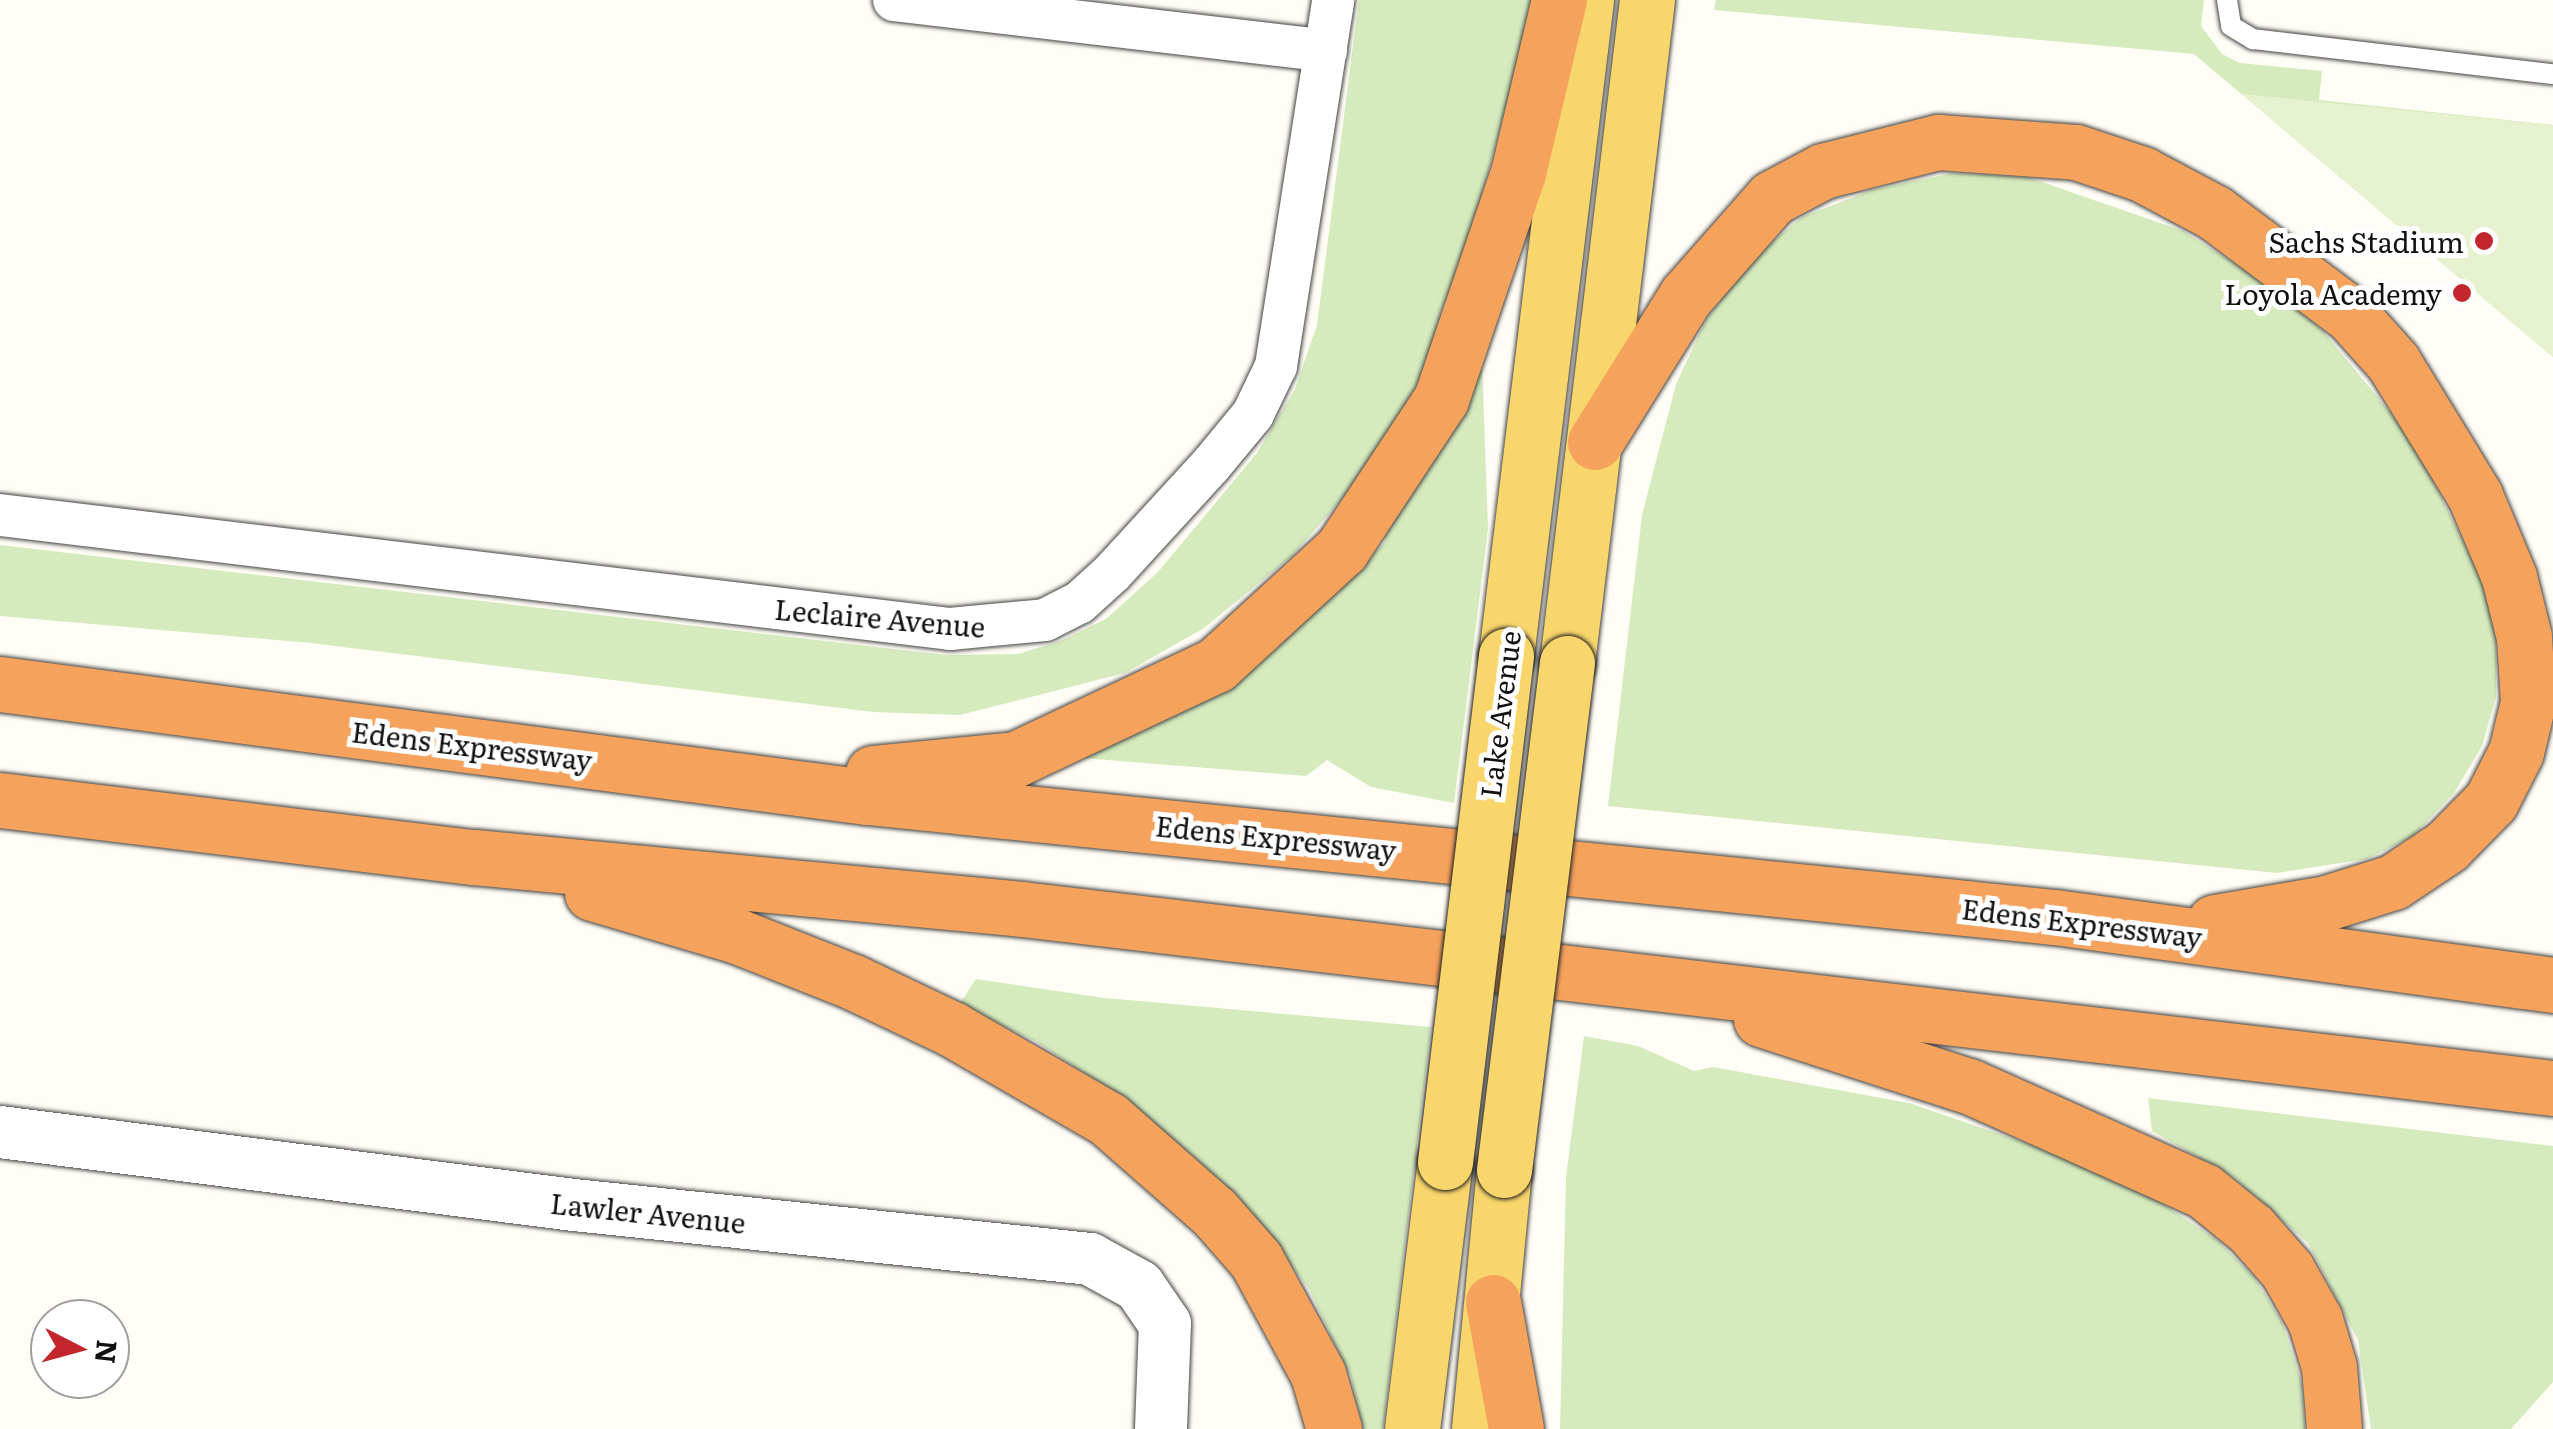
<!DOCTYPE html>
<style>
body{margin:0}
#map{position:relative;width:2553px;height:1429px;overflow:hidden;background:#fffdf5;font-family:Literata,serif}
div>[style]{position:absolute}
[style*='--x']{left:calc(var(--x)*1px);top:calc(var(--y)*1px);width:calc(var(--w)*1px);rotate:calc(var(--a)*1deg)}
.green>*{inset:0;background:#d5ebbd}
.pitch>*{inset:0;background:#e6f2cf}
.roads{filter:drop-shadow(0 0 2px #444) drop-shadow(0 0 2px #444)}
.service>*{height:20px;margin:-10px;padding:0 10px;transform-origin:10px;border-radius:10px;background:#fff}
.minor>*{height:42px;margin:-21px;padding:0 21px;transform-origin:21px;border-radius:21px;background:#fff}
.tertiary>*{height:52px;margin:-26px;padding:0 26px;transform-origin:26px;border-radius:26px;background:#fff}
.primary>*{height:55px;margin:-27.5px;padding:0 27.5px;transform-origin:27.5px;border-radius:27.5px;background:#f9d66b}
.motorway>*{height:55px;margin:-27.5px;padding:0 27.5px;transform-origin:27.5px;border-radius:27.5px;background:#f5a25d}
.bridges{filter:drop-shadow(0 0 2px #222) drop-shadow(0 0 2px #222)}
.primary-bridge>*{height:55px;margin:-27.5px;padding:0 27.5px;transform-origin:27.5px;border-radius:27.5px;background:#f9d66b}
.dots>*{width:28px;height:28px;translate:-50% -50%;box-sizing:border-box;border:5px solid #fff;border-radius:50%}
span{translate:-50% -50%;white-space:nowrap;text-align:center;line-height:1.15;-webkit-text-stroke:10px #fff;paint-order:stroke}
.poi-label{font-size:28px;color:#111}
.right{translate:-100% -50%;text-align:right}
.street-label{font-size:28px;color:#111}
.north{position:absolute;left:30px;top:1299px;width:100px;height:100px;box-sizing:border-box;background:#fff;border:2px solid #a0a0a0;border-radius:50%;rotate:96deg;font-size:28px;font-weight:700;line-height:40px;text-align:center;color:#111}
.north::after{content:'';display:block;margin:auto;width:35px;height:45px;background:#c4262e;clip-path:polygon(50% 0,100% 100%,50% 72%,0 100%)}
</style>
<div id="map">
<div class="green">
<i style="clip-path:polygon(1359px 0,1535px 0,1470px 239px,1439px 316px,1445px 329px,1411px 400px,1355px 484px,1292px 556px,1204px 628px,1125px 673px,960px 715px,873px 712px,311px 643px,0 616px,0 545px,945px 655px,1018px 654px,1060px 641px,1106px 619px,1158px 572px,1257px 453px,1295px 389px,1317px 325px)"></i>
<i style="clip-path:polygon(1716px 0,2204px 0,2201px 26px,2222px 54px,2240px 63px,2322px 71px,2319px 100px,2553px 125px,2553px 357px,2194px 54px,1714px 10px)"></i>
<i style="clip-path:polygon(1953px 173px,2028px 177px,2183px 231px,2267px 284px,2322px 330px,2413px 440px,2484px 583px,2496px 639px,2496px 697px,2482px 746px,2454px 793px,2413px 836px,2367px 859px,2277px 873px,1608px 806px,1642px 515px,1676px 384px,1706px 320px,1744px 266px,1802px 217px,1872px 190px)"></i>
<i style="clip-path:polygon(1482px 360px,1488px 528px,1454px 803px,1371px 787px,1327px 760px,1306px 776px,1082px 758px,1330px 596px,1385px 542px,1382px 525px)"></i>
<i style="clip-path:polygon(976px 979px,1105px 998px,1431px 1027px,1383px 1429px,1363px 1429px,1351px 1378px,1309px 1289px,1259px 1223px,1191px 1154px,1115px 1093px,1035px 1041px,959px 1005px)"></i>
<i style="clip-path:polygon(1584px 1036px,1638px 1046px,1694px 1071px,1713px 1067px,1909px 1103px,2083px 1163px,2154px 1198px,2217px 1240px,2254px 1277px,2282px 1322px,2301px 1380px,2305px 1429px,1560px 1429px,1566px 1177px)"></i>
<i style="clip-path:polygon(2148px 1098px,2553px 1146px,2553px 1382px,2511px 1429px,2371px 1429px,2358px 1340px,2308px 1243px,2233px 1177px,2152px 1131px)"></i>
</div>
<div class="pitch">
<i style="clip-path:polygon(2242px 94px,2553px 125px,2553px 357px)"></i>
</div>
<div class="roads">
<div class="service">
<i style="--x:2227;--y:0;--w:26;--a:81"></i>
<i style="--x:2231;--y:26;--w:26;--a:31"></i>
<i style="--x:2253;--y:39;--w:302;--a:6.7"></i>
</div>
<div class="minor">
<i style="--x:894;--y:0;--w:435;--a:6.7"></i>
<i style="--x:0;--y:515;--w:957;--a:6.84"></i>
<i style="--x:950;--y:629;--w:95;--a:-5.4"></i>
<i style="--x:1045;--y:620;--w:38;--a:-27"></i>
<i style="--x:1079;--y:603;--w:45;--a:-42.3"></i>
<i style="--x:1112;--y:573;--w:147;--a:-47.5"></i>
<i style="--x:1211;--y:465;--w:66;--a:-50.5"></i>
<i style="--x:1253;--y:414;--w:53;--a:-64.4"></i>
<i style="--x:1276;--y:366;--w:370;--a:-81.1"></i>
</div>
<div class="tertiary">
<i style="--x:0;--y:1132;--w:579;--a:7.25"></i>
<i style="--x:574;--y:1205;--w:519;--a:5.97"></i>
<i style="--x:1090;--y:1259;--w:56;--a:28.9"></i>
<i style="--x:1139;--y:1286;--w:46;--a:55.6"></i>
<i style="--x:1165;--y:1324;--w:105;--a:92.2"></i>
</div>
<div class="primary">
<i style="--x:1506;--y:656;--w:661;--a:-83.05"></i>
<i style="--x:1567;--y:663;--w:668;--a:-83.12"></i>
<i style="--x:1412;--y:1429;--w:269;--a:-83"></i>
<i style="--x:1479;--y:1429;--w:260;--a:-84.5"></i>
</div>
<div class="motorway">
<i style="--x:1595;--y:442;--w:172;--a:-58.1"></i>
<i style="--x:1686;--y:296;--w:130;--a:-48.7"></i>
<i style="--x:1772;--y:198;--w:58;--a:-27.9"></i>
<i style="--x:1823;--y:171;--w:119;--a:-14.2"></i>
<i style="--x:1938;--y:142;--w:138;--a:4.1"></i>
<i style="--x:2076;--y:152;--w:70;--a:18.4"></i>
<i style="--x:2142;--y:174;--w:83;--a:28.1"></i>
<i style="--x:2215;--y:213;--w:170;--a:36.9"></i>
<i style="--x:2351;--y:315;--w:63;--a:48.2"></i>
<i style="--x:2393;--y:362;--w:157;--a:58.5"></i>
<i style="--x:2475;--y:496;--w:88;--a:67.2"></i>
<i style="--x:2509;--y:577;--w:62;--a:76"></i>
<i style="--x:2524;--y:637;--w:65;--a:86.5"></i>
<i style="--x:2528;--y:702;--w:51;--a:103.5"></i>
<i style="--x:2516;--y:752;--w:55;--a:117"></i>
<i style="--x:2491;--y:801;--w:63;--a:134.4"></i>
<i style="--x:2447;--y:846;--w:65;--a:146.3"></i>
<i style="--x:2393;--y:882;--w:70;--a:162.6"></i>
<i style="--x:2326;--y:903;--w:113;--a:170.3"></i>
<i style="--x:0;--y:684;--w:874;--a:7.43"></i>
<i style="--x:867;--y:797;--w:1194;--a:5.77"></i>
<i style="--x:2055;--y:917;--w:503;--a:7.78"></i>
<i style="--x:873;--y:773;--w:144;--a:-5.6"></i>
<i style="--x:1016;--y:759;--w:221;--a:-25.2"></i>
<i style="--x:1216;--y:665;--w:171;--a:-42.6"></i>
<i style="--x:1342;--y:549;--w:180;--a:-56.6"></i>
<i style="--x:1441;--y:399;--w:239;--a:-71.2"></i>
<i style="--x:1518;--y:173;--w:178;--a:-76.7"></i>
<i style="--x:0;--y:800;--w:477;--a:6.9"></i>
<i style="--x:474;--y:857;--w:550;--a:5.42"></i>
<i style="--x:1022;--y:909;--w:1541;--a:6.67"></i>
<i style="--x:592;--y:893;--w:151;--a:16.5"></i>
<i style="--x:737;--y:936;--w:125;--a:21.6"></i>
<i style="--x:853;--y:982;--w:110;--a:25.4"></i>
<i style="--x:952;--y:1029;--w:180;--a:30"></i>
<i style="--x:1108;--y:1119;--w:141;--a:41.3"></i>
<i style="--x:1214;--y:1212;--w:64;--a:48.8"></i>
<i style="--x:1256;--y:1260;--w:130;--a:61.5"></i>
<i style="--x:1318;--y:1374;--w:57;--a:73.8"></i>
<i style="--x:1761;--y:1019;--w:219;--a:17.9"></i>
<i style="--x:1969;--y:1086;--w:257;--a:24.1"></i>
<i style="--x:2204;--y:1191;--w:60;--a:39"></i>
<i style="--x:2251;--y:1229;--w:55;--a:48.7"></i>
<i style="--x:2287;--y:1270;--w:57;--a:60.8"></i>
<i style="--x:2315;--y:1320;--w:49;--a:73.4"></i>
<i style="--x:2329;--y:1367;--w:62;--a:85.4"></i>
<i style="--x:1493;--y:1302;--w:129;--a:79.7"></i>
</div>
</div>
<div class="bridges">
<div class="primary-bridge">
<i style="--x:1445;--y:1162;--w:510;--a:-83.13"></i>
<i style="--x:1504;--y:1170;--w:511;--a:-82.92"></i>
</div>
</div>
<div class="dots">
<i style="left:2484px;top:241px;background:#c4262e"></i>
<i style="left:2462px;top:293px;background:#c4262e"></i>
</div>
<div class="poi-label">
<span class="right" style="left:2464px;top:241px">Sachs Stadium</span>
<span class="right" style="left:2442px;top:293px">Loyola Academy</span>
</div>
<div class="street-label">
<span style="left:880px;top:617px;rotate:5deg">Leclaire Avenue</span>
<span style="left:1499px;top:714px;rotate:-83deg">Lake Avenue</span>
<span style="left:472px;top:745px;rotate:7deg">Edens Expressway</span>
<span style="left:1276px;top:837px;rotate:6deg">Edens Expressway</span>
<span style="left:2082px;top:922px;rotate:7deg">Edens Expressway</span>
<span style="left:648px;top:1212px;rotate:6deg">Lawler Avenue</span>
</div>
<div class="north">N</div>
</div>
